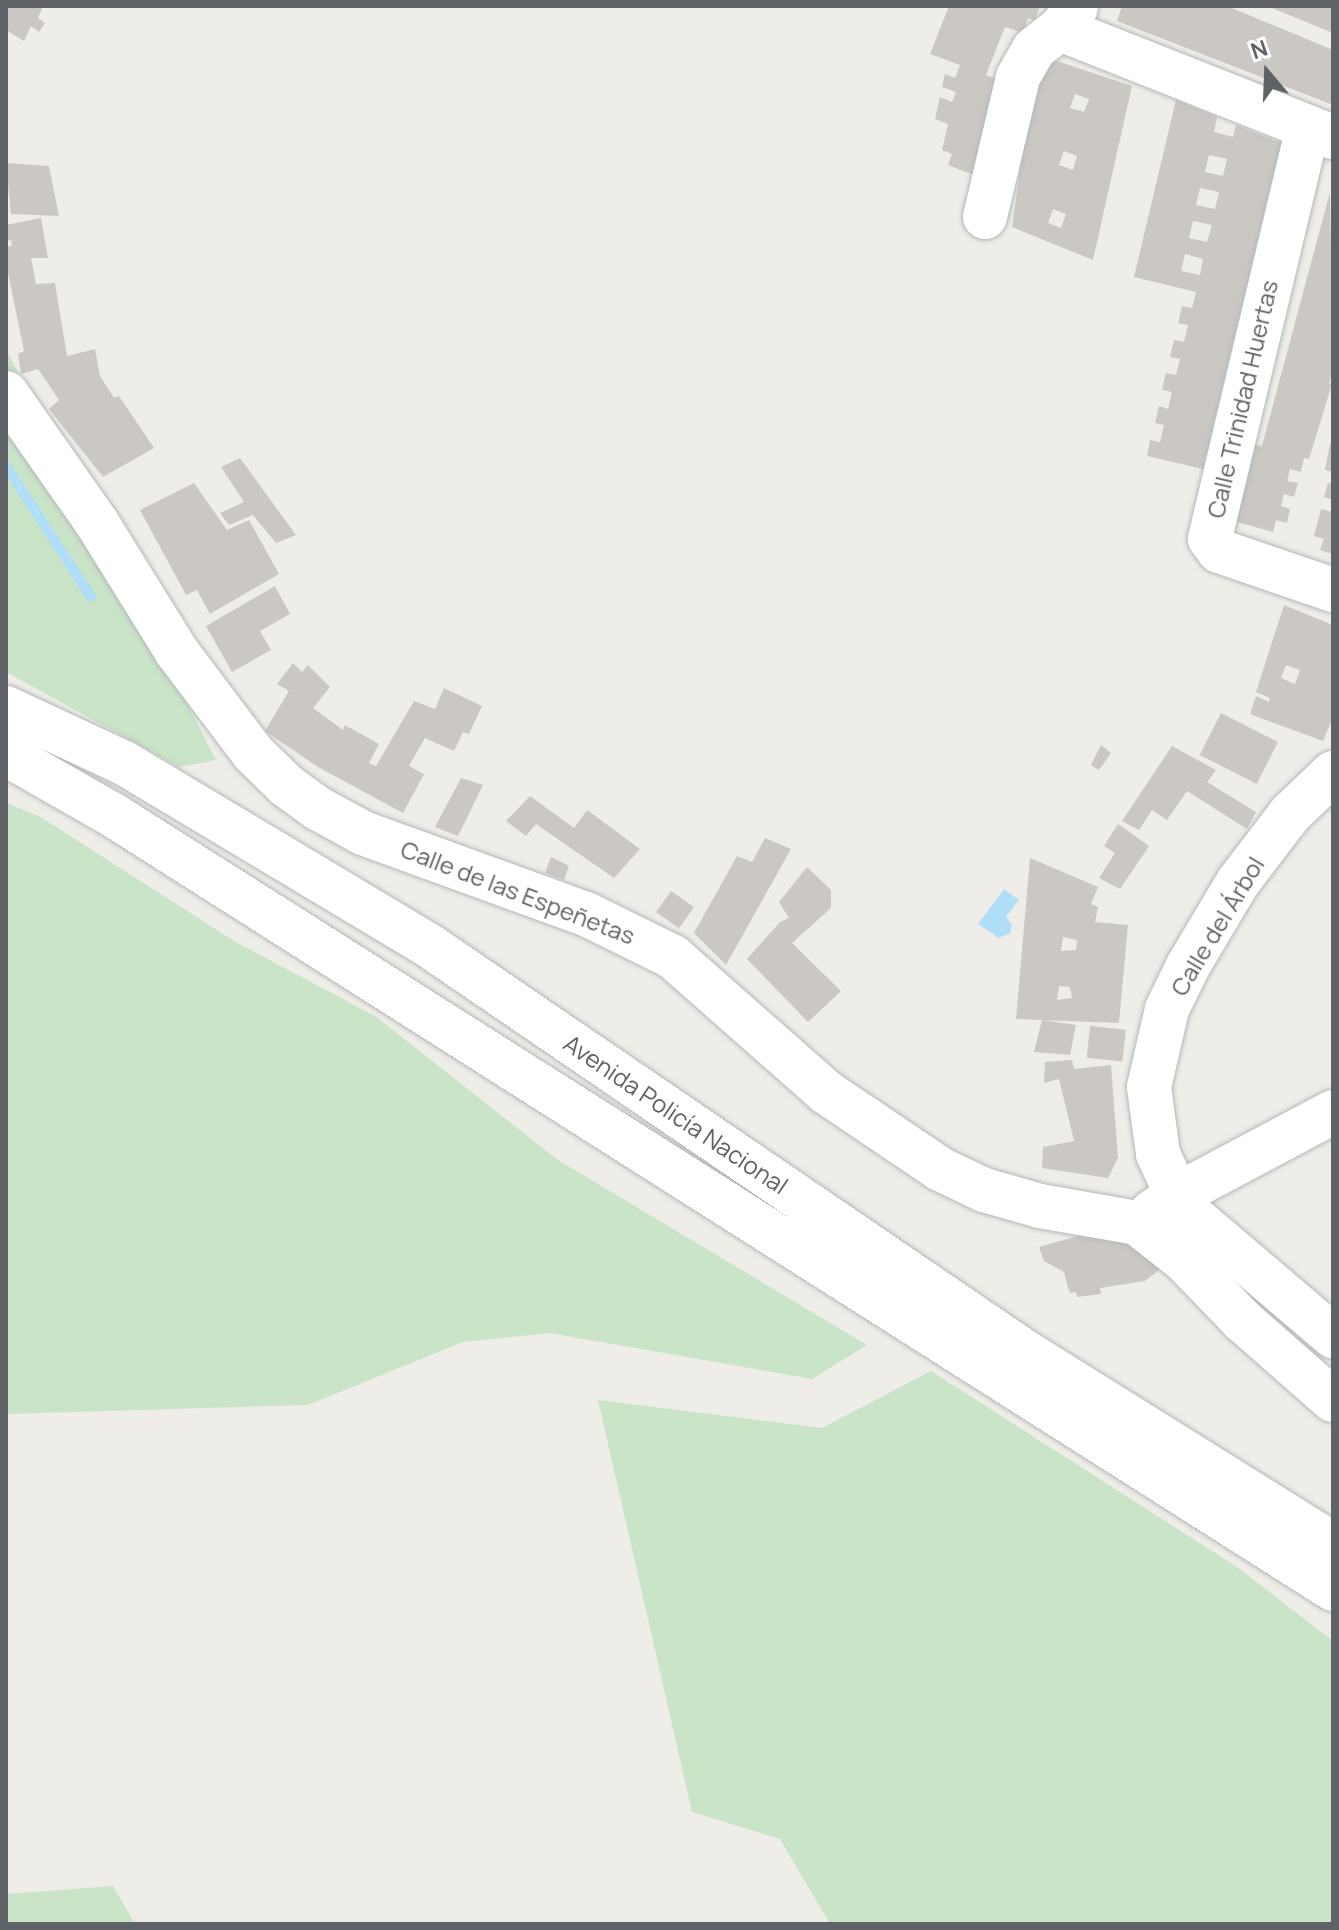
<!DOCTYPE html>
<meta charset="utf-8">
<style>
body{margin:0}
#map{position:relative;width:1339px;height:1930px;overflow:hidden;background:#efede7;font-family:Manrope,sans-serif}
div>[style]{position:absolute}
[style*='--x']{left:calc(var(--x)*1px);top:calc(var(--y)*1px);width:calc(var(--w)*1px);rotate:calc(var(--a)*1deg)}
.green>*{inset:0;background:#c9e4c7}
.water>*{inset:0;background:#b0ddf7}
.stream>*{height:10px;margin:-5px;padding:0 5px;transform-origin:5px;border-radius:5px;background:#b0ddf7}
.building>*{inset:0;background:#cbc8c4;transform-origin:0 0}
.roads{filter:drop-shadow(0 0 2px #b4b7ba) drop-shadow(0 0 2px #b4b7ba)}
.minor>*{height:44px;margin:-22px;padding:0 22px;transform-origin:22px;border-radius:22px;background:#fff}
span{translate:-50% -50%;white-space:nowrap;text-align:center;line-height:1.15;-webkit-text-stroke:6px #fff;paint-order:stroke}
.street-label{font-size:24px;color:#5f6266}
.frame{position:absolute;inset:0;border:8px solid #5f6266;pointer-events:none}
.north{position:absolute;left:1227px;top:32px;width:80px;height:80px;-webkit-text-stroke:6px #fff;paint-order:stroke;rotate:341deg;font-size:22px;font-weight:700;line-height:32px;text-align:center;color:#5f6266}
.north::after{content:'';display:block;margin:auto;width:28px;height:36px;background:#5f6266;clip-path:polygon(50% 0,100% 100%,50% 72%,0 100%)}
</style>
<div id="map">
<div class="green">
<i style="clip-path:polygon(6px 349px,216px 760px,179px 767px,6px 672px)"></i>
<i style="clip-path:polygon(6px 803px,39px 816px,234px 941px,375px 1016px,558px 1160px,867px 1345px,812px 1379px,550px 1333px,463px 1342px,308px 1405px,6px 1414px)"></i>
<i style="clip-path:polygon(931px 1371px,1237px 1567px,1333px 1641px,1333px 1924px,830px 1924px,780px 1839px,692px 1812px,598px 1400px,822px 1428px)"></i>
<i style="clip-path:polygon(113px 1886px,135px 1924px,6px 1924px,6px 1894px)"></i>
</div>
<div class="water">
<i style="clip-path:polygon(1004px 889px,1019px 900px,1006px 917px,1012px 925px,1010px 933px,999px 938px,978px 924px)"></i>
</div>
<div class="stream">
<i style="--x:6;--y:466;--w:156;--a:57"></i>
</div>
<div class="building">
<i style="clip-path:polygon(6px 6px,43px 6px,38px 18px,45px 23px,39px 32px,31px 26px,24px 41px,6px 30px)"></i>
<i style="clip-path:polygon(949px 6px,1040px 6px,1035px 20px,1028px 18px,1023px 33px,1005px 27px,986px 75px,1004px 82px,984px 179px,948px 165px,952px 154px,942px 150px,948px 124px,935px 119px,940px 97px,952px 102px,956px 92px,942px 87px,945px 74px,955px 78px,960px 65px,930px 54px)"></i>
<i style="clip-path:polygon(1122px 6px,1227px 6px,1333px 50px,1333px 105px,1117px 21px)"></i>
<i style="clip-path:polygon(1267px 6px,1333px 6px,1333px 33px)"></i>
<i style="clip-path:polygon(evenodd,1051px 59px,1132px 86px,1093px 260px,1012px 227px,1026px 129px,1037px 83px,1051px 59px,1075px 94px,1089px 99px,1084px 112px,1070px 108px,1075px 94px,1051px 59px,1064px 151px,1077px 156px,1073px 170px,1059px 165px,1064px 151px,1051px 59px,1053px 209px,1066px 214px,1061px 228px,1048px 223px,1053px 209px)"></i>
<i style="clip-path:polygon(evenodd,1176px 100px,1217px 117px,1214px 132px,1233px 137px,1236px 125px,1281px 143px,1203px 469px,1147px 456px,1150px 440px,1160px 442px,1164px 425px,1155px 423px,1159px 406px,1168px 409px,1172px 392px,1162px 390px,1166px 373px,1176px 375px,1180px 359px,1170px 357px,1174px 340px,1184px 342px,1188px 325px,1178px 323px,1182px 306px,1192px 308px,1196px 292px,1134px 277px,1176px 100px,1209px 155px,1227px 159px,1223px 176px,1205px 172px,1209px 155px,1176px 100px,1200px 188px,1219px 192px,1215px 209px,1196px 205px,1200px 188px,1176px 100px,1193px 221px,1212px 225px,1207px 242px,1189px 238px,1193px 221px,1176px 100px,1185px 254px,1203px 259px,1200px 275px,1181px 271px,1185px 254px)"></i>
<i style="clip-path:polygon(6px 163px,49px 166px,59px 216px,11px 214px)"></i>
<i style="clip-path:polygon(1330px 192px,1333px 371px,1329px 383px,1332px 384px,1309px 459px,1304px 458px,1301px 472px,1290px 469px,1287px 481px,1298px 483px,1294px 497px,1284px 494px,1281px 506px,1290px 509px,1287px 523px,1276px 520px,1273px 532px,1234px 521px,1255px 445px,1262px 446px)"></i>
<i style="clip-path:polygon(41px 218px,48px 258px,31px 258px,36px 284px,55px 283px,67px 356px,95px 349px,100px 376px,114px 398px,119px 396px,154px 448px,103px 477px,49px 409px,59px 400px,38px 369px,21px 374px,18px 354px,24px 351px,6px 263px,6px 247px,12px 246px,11px 240px,6px 241px,6px 225px)"></i>
<i style="clip-path:polygon(1330px 444px,1333px 444px,1333px 472px,1325px 470px)"></i>
<i style="clip-path:polygon(240px 458px,296px 535px,276px 543px,253px 515px,229px 525px,220px 513px,244px 502px,221px 467px)"></i>
<i style="clip-path:polygon(194px 483px,227px 530px,249px 520px,279px 574px,210px 614px,197px 590px,186px 595px,140px 510px)"></i>
<i style="clip-path:polygon(1328px 483px,1333px 484px,1333px 500px,1324px 497px)"></i>
<i style="clip-path:polygon(1321px 509px,1333px 512px,1333px 554px,1320px 550px,1324px 539px,1314px 536px)"></i>
<i style="clip-path:polygon(275px 586px,290px 614px,260px 631px,271px 650px,232px 672px,206px 626px)"></i>
<i style="clip-path:polygon(evenodd,1284px 605px,1333px 625px,1333px 717px,1323px 741px,1250px 714px,1256px 696px,1269px 702px,1270px 698px,1256px 692px,1284px 605px,1286px 665px,1300px 670px,1295px 684px,1281px 678px,1286px 665px)"></i>
<i style="clip-path:polygon(293px 663px,302px 672px,308px 665px,330px 687px,313px 708px,343px 730px,345px 725px,379px 744px,369px 763px,376px 766px,414px 701px,435px 709px,444px 688px,482px 706px,469px 734px,463px 732px,454px 751px,425px 738px,409px 766px,424px 774px,403px 813px,318px 767px,265px 731px,289px 691px,277px 684px)"></i>
<i style="left:1221px;top:713px;width:64px;height:47px;rotate:27deg"></i>
<i style="clip-path:polygon(1101px 745px,1111px 753px,1099px 770px,1091px 765px)"></i>
<i style="clip-path:polygon(1172px 746px,1216px 770px,1207px 782px,1256px 812px,1247px 829px,1187px 791px,1167px 820px,1152px 810px,1139px 830px,1122px 821px)"></i>
<i style="clip-path:polygon(461px 778px,483px 785px,458px 836px,435px 827px)"></i>
<i style="clip-path:polygon(530px 796px,574px 828px,587px 810px,640px 849px,614px 878px,536px 824px,526px 836px,506px 821px)"></i>
<i style="clip-path:polygon(1118px 824px,1149px 846px,1120px 889px,1099px 878px,1115px 853px,1104px 846px)"></i>
<i style="clip-path:polygon(765px 838px,791px 849px,726px 965px,694px 933px,737px 856px,752px 862px)"></i>
<i style="clip-path:polygon(551px 857px,569px 866px,564px 880px,545px 873px)"></i>
<i style="clip-path:polygon(evenodd,1030px 858px,1098px 887px,1091px 904px,1098px 907px,1095px 922px,1128px 925px,1119px 1023px,1016px 1019px,1030px 858px,1063px 937px,1077px 940px,1076px 950px,1061px 951px,1063px 937px,1030px 858px,1059px 986px,1070px 987px,1072px 998px,1057px 1000px,1059px 986px)"></i>
<i style="clip-path:polygon(807px 867px,831px 890px,831px 908px,792px 943px,841px 991px,808px 1022px,747px 959px,780px 922px,789px 918px,779px 902px)"></i>
<i style="left:671px;top:891px;width:28px;height:26px;rotate:35deg"></i>
<i style="clip-path:polygon(1042px 1020px,1076px 1025px,1070px 1055px,1034px 1052px)"></i>
<i style="left:1090px;top:1026px;width:36px;height:32px;rotate:6deg"></i>
<i style="clip-path:polygon(1072px 1060px,1074px 1069px,1111px 1065px,1118px 1158px,1108px 1178px,1042px 1168px,1043px 1147px,1074px 1141px,1059px 1079px,1044px 1083px,1045px 1062px)"></i>
<i style="clip-path:polygon(1110px 1227px,1124px 1232px,1129px 1245px,1145px 1241px,1169px 1262px,1145px 1281px,1100px 1288px,1101px 1294px,1077px 1297px,1076px 1292px,1070px 1293px,1068px 1288px,1064px 1272px,1044px 1261px,1039px 1247px)"></i>
</div>
<div class="roads">
<div class="minor">
<i style="--x:1060;--y:29;--w:294;--a:21.6"></i>
<i style="--x:1308;--y:127;--w:423;--a:103.4"></i>
<i style="--x:1210;--y:539;--w:15;--a:53"></i>
<i style="--x:1219;--y:551;--w:120;--a:18.9"></i>
<i style="--x:985;--y:217;--w:144;--a:-76.7"></i>
<i style="--x:1018;--y:77;--w:32;--a:-60"></i>
<i style="--x:1034;--y:49;--w:33;--a:-38"></i>
<i style="--x:1060;--y:29;--w:26;--a:-53"></i>
<i style="--x:6;--y:393;--w:159;--a:55"></i>
<i style="--x:97;--y:523;--w:152;--a:58.2"></i>
<i style="--x:177;--y:652;--w:126;--a:53"></i>
<i style="--x:253;--y:753;--w:47;--a:44.1"></i>
<i style="--x:287;--y:786;--w:39;--a:36"></i>
<i style="--x:319;--y:809;--w:50;--a:28.6"></i>
<i style="--x:363;--y:833;--w:239;--a:20"></i>
<i style="--x:588;--y:915;--w:95;--a:26.3"></i>
<i style="--x:673;--y:957;--w:204;--a:41.4"></i>
<i style="--x:826;--y:1092;--w:138;--a:34"></i>
<i style="--x:940;--y:1169;--w:49;--a:25.5"></i>
<i style="--x:984;--y:1190;--w:58;--a:15.9"></i>
<i style="--x:1040;--y:1206;--w:98;--a:9.9"></i>
<i style="--x:1137;--y:1223;--w:60;--a:38.2"></i>
<i style="--x:1184;--y:1260;--w:85;--a:46"></i>
<i style="--x:1243;--y:1321;--w:120;--a:41.3"></i>
<i style="--x:6;--y:708;--w:130;--a:25"></i>
<i style="--x:124;--y:763;--w:358;--a:30.9"></i>
<i style="--x:431;--y:947;--w:715;--a:34.29"></i>
<i style="--x:1022;--y:1350;--w:367;--a:32"></i>
<i style="--x:6;--y:754;--w:123;--a:29.7"></i>
<i style="--x:113;--y:815;--w:1445;--a:32.39"></i>
<i style="--x:1333;--y:773;--w:59;--a:136.4"></i>
<i style="--x:1290;--y:814;--w:86;--a:127.4"></i>
<i style="--x:1238;--y:882;--w:98;--a:120.8"></i>
<i style="--x:1188;--y:966;--w:48;--a:116"></i>
<i style="--x:1167;--y:1009;--w:80;--a:103"></i>
<i style="--x:1149;--y:1087;--w:68;--a:82.3"></i>
<i style="--x:1158;--y:1154;--w:45;--a:65.1"></i>
<i style="--x:1177;--y:1195;--w:24;--a:55"></i>
<i style="--x:1191;--y:1215;--w:187;--a:40.4"></i>
<i style="--x:1152;--y:1212;--w:30;--a:-34"></i>
<i style="--x:1177;--y:1195;--w:177;--a:-28"></i>
</div>
</div>
<div class="street-label">
<span style="left:1242px;top:399px;rotate:-77deg">Calle Trinidad Huertas</span>
<span style="left:518px;top:892px;rotate:21deg">Calle de las Espeñetas</span>
<span style="left:1217px;top:926px;rotate:-59deg">Calle del Árbol</span>
<span style="left:676px;top:1114px;rotate:34deg">Avenida Policía Nacional</span>
</div>
<div class="frame"></div>
<div class="north">N</div>
</div>
